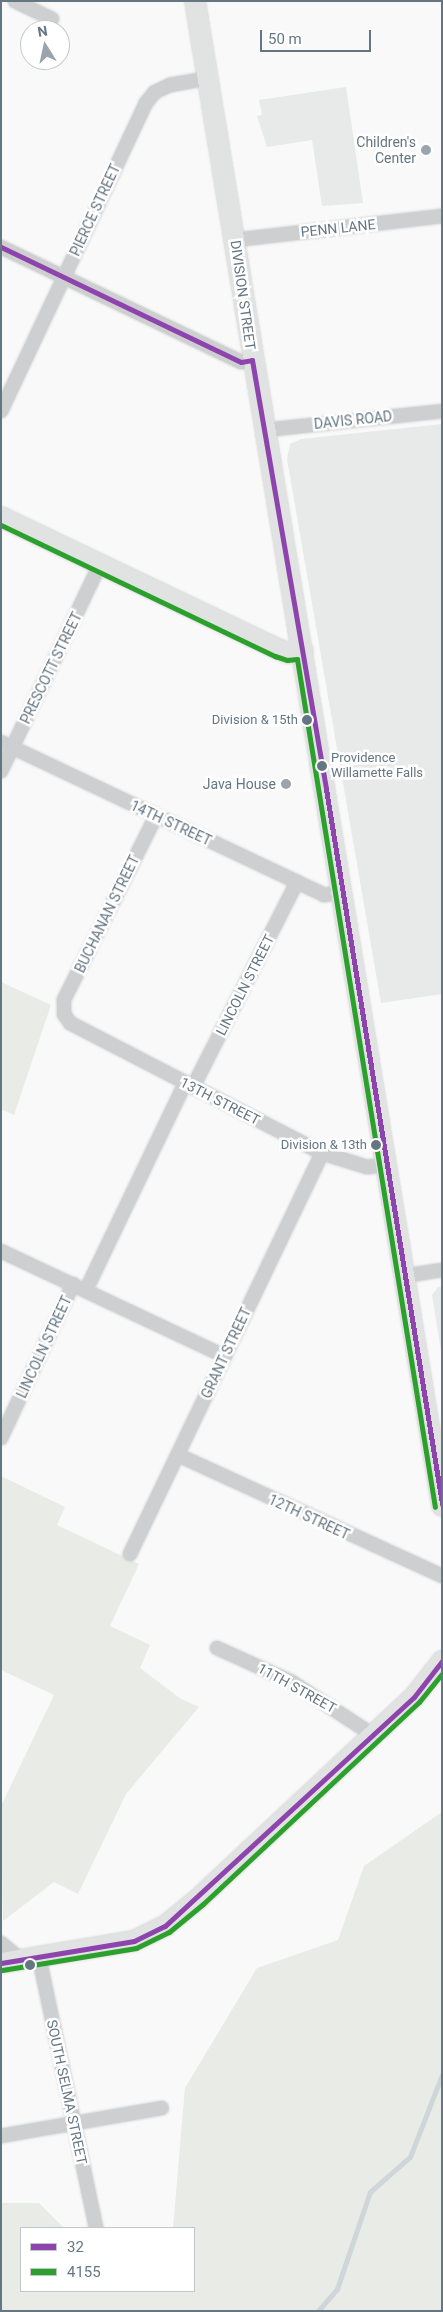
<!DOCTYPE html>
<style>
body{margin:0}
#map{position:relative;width:443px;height:2312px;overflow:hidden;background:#f9f9f9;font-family:Roboto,sans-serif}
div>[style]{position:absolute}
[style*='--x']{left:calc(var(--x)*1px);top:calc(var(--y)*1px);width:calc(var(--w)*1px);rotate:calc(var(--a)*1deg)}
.built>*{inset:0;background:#e8e9e9}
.green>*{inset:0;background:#e8ebe6}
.stream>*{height:4.5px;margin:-2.25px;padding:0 2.25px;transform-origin:2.25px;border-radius:2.25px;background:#ced6d9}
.roads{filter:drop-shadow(0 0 1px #d5d6d7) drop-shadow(0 0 1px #d5d6d7)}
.street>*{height:14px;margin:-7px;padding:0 7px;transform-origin:7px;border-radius:7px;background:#cecfd0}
.secondary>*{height:20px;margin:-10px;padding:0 10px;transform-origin:10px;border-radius:10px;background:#e1e2e2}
.bus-1>*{height:5px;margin:-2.5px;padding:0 2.5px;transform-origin:2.5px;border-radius:2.5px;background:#8e44ad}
.bus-2>*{height:5px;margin:-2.5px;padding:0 2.5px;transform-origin:2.5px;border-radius:2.5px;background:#2ca02c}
.dots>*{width:14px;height:14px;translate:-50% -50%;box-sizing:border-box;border:2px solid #fff;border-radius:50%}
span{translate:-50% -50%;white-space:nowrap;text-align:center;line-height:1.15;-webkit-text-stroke:5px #fff;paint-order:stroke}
.bus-label{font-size:13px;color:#657683}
.right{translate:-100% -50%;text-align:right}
.left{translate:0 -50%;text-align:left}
.poi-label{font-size:14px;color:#657683}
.street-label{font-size:14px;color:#657683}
.frame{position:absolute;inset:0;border:2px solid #657683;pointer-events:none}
.legend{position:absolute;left:20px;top:2227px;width:175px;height:65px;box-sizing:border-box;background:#fff;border:1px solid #c1c8cd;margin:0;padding:6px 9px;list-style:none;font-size:15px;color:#657683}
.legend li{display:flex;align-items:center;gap:10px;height:25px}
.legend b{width:25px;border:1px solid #c1c8cd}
.north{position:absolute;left:20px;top:20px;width:50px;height:50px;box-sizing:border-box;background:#fff;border:1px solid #c1c8cd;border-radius:50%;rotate:350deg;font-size:14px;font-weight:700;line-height:20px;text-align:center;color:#657683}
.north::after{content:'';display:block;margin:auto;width:18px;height:22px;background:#99a4ac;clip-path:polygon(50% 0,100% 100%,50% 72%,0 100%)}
.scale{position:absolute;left:260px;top:30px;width:111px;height:22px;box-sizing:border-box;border:2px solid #657683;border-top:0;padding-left:6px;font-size:15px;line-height:18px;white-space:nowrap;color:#657683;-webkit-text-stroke:4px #fff;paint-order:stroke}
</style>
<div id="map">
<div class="built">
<i style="clip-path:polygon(346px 87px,363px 203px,322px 206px,312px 140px,267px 147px,257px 116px,262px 115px,259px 100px)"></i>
<i style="clip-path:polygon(442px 424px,442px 994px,381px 1003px,287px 459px,290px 444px,301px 439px)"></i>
<i style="clip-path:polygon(438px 1287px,442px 1287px,441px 1351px,432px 1295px)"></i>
</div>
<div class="green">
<i style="clip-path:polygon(1px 982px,51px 1005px,14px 1115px,1px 1109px)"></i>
<i style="clip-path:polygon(1px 1476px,65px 1507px,57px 1525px,139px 1564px,110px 1626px,150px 1645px,140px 1668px,181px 1699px,199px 1707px,126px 1794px,78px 1894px,54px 1882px,3px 1921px,1px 1806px,54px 1695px,1px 1670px)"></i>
<i style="clip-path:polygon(442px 1812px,442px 2311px,1px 2311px,1px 2203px,39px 2203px,64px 2228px,21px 2228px,21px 2291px,194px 2291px,194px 2228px,173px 2228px,185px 2088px,257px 1968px,338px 1940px,364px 1866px)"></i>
</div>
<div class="stream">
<i style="--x:318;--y:2311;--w:29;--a:-49"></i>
<i style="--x:337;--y:2289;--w:102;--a:-71.2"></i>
<i style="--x:370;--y:2192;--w:53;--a:-41.2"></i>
<i style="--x:410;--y:2157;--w:88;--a:-68.7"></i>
</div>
<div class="roads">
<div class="street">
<i style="--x:15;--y:1;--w:41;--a:25.9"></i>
<i style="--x:235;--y:240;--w:208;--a:-6.6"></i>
<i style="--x:1;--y:247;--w:266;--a:25.6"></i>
<i style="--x:241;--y:362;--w:11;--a:-10"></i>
<i style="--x:1;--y:411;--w:340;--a:-64.8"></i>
<i style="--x:146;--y:103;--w:14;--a:-51"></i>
<i style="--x:155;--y:92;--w:17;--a:-25"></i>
<i style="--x:170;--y:85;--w:39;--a:-10"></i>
<i style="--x:265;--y:430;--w:178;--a:-6.1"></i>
<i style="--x:1;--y:742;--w:357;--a:25.3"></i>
<i style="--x:324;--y:895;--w:18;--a:-9"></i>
<i style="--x:1;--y:771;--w:229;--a:-64.4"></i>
<i style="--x:156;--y:816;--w:206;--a:116.6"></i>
<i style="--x:64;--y:1000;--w:14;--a:90"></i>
<i style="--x:64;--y:1014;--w:11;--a:56"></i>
<i style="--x:70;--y:1023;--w:284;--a:27.3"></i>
<i style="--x:322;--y:1153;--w:47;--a:17.3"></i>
<i style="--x:367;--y:1167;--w:18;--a:-6"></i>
<i style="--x:193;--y:1087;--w:230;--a:-63.1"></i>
<i style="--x:1;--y:1251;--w:246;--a:25.2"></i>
<i style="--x:404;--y:1276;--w:38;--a:-9"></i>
<i style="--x:86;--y:1290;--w:229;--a:-64.4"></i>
<i style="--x:1;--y:1438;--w:170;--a:-64.9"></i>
<i style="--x:178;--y:1455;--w:290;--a:24.6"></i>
<i style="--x:130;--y:1554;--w:445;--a:-64.4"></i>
<i style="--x:217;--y:1648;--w:82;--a:24.4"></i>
<i style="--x:292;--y:1682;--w:97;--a:33.2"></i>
<i style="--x:1;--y:1943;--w:26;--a:40"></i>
<i style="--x:39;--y:1957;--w:277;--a:78.1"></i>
<i style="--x:1;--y:2136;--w:163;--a:-9.9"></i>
</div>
<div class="secondary">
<i style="--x:195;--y:1;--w:1525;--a:80.68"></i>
<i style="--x:1;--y:517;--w:307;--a:25.5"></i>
<i style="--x:278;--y:649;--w:11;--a:22"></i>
<i style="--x:288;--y:653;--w:15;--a:-8"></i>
<i style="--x:1;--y:1963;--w:135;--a:-9.4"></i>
<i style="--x:134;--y:1941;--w:34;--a:-26"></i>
<i style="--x:165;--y:1926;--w:43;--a:-39.3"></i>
<i style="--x:198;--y:1899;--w:296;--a:-43.1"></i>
<i style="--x:414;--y:1697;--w:46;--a:-52.1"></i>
</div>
</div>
<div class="bus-1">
<i style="--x:1;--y:247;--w:266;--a:25.6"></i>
<i style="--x:241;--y:362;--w:11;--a:-10"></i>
<i style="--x:252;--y:360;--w:435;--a:80.2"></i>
<i style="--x:326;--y:789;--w:724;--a:80.78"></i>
<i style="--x:1;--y:1963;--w:135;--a:-9.4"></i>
<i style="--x:134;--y:1941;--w:34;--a:-26"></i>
<i style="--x:165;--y:1926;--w:338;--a:-42.6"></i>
<i style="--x:414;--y:1697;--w:46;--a:-52.1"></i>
</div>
<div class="bus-2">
<i style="--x:1;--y:525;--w:304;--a:25.6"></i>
<i style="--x:275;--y:656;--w:13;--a:18"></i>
<i style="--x:287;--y:660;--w:10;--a:-6"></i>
<i style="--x:297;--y:659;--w:859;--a:80.76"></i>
<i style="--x:2;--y:1970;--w:136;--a:-9.3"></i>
<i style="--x:136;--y:1948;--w:37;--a:-26"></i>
<i style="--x:169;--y:1932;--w:44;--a:-39.5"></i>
<i style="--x:203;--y:1904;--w:296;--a:-43.1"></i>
<i style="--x:419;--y:1702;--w:36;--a:-51"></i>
</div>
<div class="dots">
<i style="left:426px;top:150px;background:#99a4ac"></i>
<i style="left:307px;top:720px;background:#657683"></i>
<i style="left:322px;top:766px;background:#657683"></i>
<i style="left:286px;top:784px;background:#99a4ac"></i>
<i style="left:376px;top:1145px;background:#657683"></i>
<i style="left:30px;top:1965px;background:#657683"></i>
</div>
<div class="bus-label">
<span class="right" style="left:298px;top:720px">Division &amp; 15th</span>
<span class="left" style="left:331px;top:766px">Providence<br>Willamette Falls</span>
<span class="right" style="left:367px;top:1145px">Division &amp; 13th</span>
</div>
<div class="poi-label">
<span class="right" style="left:416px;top:150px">Children's<br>Center</span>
<span class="right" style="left:276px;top:784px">Java House</span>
</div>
<div class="street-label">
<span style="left:95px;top:210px;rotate:-65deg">PIERCE STREET</span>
<span style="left:338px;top:228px;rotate:-6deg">PENN LANE</span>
<span style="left:243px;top:295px;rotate:82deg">DIVISION STREET</span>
<span style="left:353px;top:420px;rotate:-6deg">DAVIS ROAD</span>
<span style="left:51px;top:668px;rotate:-64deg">PRESCOTT STREET</span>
<span style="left:171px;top:823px;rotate:25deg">14TH STREET</span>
<span style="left:107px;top:914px;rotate:-64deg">BUCHANAN STREET</span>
<span style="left:245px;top:985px;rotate:-63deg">LINCOLN STREET</span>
<span style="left:220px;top:1101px;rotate:27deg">13TH STREET</span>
<span style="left:44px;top:1347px;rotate:-65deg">LINCOLN STREET</span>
<span style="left:226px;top:1353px;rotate:-65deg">GRANT STREET</span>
<span style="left:309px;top:1517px;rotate:25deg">12TH STREET</span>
<span style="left:297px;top:1688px;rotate:29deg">11TH STREET</span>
<span style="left:67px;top:2092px;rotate:78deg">SOUTH SELMA STREET</span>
</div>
<div class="frame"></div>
<ul class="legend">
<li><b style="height:6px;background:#8e44ad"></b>32</li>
<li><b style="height:6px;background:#2ca02c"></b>4155</li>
</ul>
<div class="north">N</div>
<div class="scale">50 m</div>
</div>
